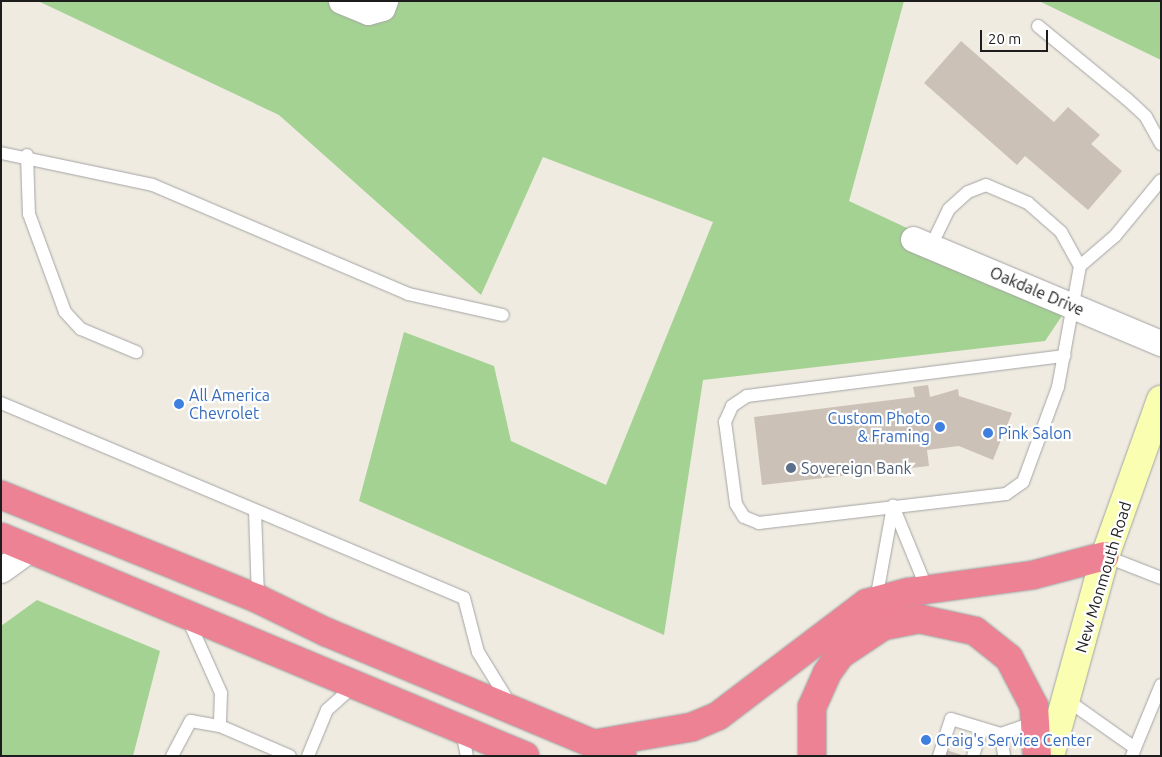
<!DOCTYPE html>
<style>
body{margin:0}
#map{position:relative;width:1162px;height:757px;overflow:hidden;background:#efebe1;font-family:Ubuntu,sans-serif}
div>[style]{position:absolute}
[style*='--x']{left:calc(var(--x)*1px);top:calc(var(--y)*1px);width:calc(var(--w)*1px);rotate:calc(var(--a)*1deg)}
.forest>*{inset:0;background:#a4d293}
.building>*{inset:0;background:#cbc1b7}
.roads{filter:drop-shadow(0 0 1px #a4a4a4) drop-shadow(0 0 1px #a4a4a4)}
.lane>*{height:12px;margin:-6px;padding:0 6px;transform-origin:6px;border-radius:6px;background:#fff}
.street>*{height:25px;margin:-12.5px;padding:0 12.5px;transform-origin:12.5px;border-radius:12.5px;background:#fff}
.secondary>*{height:28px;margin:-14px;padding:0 14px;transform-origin:14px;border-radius:14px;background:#f9feb0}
.highway>*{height:28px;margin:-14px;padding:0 14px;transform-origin:14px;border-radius:14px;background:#ed8294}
.dots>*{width:14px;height:14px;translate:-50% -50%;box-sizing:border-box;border:2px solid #fff;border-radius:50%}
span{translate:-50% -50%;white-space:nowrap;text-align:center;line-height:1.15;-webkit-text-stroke:4.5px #fff;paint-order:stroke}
.street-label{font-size:16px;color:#1d1d1d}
.shop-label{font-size:16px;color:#366cbe}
.left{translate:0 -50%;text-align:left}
.right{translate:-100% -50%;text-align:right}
.service-label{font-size:16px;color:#4e5e75}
.frame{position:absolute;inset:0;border:2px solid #1d1d1d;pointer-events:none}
.scale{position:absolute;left:980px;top:30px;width:68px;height:22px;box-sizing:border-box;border:2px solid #1d1d1d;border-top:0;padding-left:6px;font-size:15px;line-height:18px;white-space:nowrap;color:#1d1d1d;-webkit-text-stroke:4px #fff;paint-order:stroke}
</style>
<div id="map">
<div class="forest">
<i style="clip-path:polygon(38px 1px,904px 1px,849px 201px,1070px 304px,1045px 341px,703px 380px,664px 635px,359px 501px,404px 332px,494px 366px,511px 441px,606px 485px,713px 222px,543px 157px,481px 295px,279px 115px)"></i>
<i style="clip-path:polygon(1039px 1px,1161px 1px,1161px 60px)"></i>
<i style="clip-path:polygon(37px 600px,160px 651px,133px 756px,1px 756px,1px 626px)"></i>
</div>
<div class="building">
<i style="clip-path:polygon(961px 41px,1054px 122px,1068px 107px,1100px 135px,1091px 144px,1122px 171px,1088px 210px,1025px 156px,1017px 165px,924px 83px)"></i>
<i style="clip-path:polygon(928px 385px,930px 397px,958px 389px,959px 396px,1012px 413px,993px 460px,959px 446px,927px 450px,929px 466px,762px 485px,754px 417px,915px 397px,913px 387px)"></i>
<i style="clip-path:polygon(946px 750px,962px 755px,962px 756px,944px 756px)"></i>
</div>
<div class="roads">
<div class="lane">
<i style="--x:1038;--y:26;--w:115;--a:39.4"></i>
<i style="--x:1127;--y:99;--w:26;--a:43"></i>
<i style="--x:1146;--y:117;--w:31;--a:61"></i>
<i style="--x:1;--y:153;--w:155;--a:11.9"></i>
<i style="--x:153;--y:185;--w:277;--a:23.1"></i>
<i style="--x:408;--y:294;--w:97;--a:12.5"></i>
<i style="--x:27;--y:155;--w:59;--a:88.1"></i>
<i style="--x:29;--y:214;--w:104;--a:69.8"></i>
<i style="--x:65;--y:312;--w:23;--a:47"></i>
<i style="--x:81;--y:329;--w:60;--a:22.7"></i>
<i style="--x:931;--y:246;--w:41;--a:-64.1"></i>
<i style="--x:949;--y:209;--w:25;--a:-42"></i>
<i style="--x:968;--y:192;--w:19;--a:-21"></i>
<i style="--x:986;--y:185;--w:46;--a:23.2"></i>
<i style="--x:1028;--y:203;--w:44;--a:41.3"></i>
<i style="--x:1061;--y:232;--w:39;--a:61"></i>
<i style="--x:1080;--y:266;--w:123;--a:100.3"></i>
<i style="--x:1058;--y:387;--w:101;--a:110.2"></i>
<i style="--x:1023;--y:482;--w:21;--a:145"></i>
<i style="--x:1006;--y:494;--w:249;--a:173.3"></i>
<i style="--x:759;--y:523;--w:16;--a:-158"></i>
<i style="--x:744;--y:517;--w:15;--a:-122"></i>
<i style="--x:736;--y:504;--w:83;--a:-97.6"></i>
<i style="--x:725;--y:422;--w:17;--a:-66"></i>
<i style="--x:732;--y:406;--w:18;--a:-34"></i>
<i style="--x:747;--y:396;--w:320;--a:-7.2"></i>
<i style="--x:1080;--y:266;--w:46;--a:-40.6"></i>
<i style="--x:1115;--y:236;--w:72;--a:-50.6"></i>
<i style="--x:1;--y:403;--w:502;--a:22.84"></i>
<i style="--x:464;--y:598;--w:56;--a:75.5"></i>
<i style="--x:478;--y:652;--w:61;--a:58.4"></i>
<i style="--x:255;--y:511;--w:88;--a:88"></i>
<i style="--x:1105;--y:556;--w:60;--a:21.4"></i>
<i style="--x:876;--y:600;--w:96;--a:-79.7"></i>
<i style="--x:893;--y:506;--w:90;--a:67.7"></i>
<i style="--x:187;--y:617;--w:83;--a:65.9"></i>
<i style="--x:221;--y:693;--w:33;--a:92"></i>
<i style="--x:220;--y:726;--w:76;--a:23.2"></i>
<i style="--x:1067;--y:700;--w:83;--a:35.2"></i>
<i style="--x:1135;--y:748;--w:9;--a:111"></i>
<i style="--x:462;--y:731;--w:25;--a:79"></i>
<i style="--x:1001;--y:734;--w:22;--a:82"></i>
<i style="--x:1135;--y:748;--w:68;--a:-67.6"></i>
<i style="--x:172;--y:756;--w:40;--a:-62"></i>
<i style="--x:191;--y:721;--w:29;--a:10"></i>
<i style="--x:308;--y:756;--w:50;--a:-67.6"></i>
<i style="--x:327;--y:710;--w:38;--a:-42"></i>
<i style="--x:939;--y:756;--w:39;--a:-72"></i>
<i style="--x:951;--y:719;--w:52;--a:16.7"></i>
<i style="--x:1001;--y:734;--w:36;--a:-19"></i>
<i style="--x:973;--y:756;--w:29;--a:-72"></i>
</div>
<div class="street">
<i style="--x:341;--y:1;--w:29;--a:22"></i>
<i style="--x:368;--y:12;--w:15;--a:-16"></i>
<i style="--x:382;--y:8;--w:8;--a:-67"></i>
<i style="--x:913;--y:239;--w:269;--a:22.8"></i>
<i style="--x:1;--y:570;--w:36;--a:-36"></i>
</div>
<div class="secondary">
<i style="--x:1050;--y:756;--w:207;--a:-74.6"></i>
<i style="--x:1105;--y:556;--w:166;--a:-70.3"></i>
</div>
<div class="highway">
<i style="--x:1;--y:495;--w:277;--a:22"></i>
<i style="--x:258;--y:599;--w:76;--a:25.9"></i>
<i style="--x:326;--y:632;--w:321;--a:22.7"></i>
<i style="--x:1;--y:537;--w:568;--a:22.68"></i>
<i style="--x:594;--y:744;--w:99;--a:-9.8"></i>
<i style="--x:692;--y:727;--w:28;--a:-23"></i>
<i style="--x:718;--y:716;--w:187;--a:-37.2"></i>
<i style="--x:867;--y:603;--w:43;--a:-14.7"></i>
<i style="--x:909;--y:592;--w:125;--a:-7.8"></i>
<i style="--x:1033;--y:575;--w:74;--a:-14.8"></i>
<i style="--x:812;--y:756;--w:49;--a:-90"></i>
<i style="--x:812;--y:707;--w:37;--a:-66"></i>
<i style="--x:827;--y:673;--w:24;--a:-54"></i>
<i style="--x:841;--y:654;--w:50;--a:-33.7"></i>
<i style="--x:883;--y:626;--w:38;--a:-11"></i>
<i style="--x:920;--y:619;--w:56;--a:12.3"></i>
<i style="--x:975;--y:631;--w:43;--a:38.5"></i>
<i style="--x:1009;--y:658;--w:54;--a:62.5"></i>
<i style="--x:1034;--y:706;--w:50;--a:86.6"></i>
</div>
</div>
<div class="dots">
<i style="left:179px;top:404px;background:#3f7fe0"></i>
<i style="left:940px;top:427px;background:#3f7fe0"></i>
<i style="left:988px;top:433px;background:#3f7fe0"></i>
<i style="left:791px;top:468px;background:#5c6f8a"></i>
<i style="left:926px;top:740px;background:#3f7fe0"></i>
</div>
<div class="street-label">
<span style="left:1037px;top:291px;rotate:23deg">Oakdale Drive</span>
<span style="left:1103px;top:577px;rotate:-73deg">New Monmouth Road</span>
</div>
<div class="shop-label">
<span class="left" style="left:189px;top:404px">All America<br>Chevrolet</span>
<span class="right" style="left:930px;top:427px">Custom Photo<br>&amp; Framing</span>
<span class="left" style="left:998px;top:433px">Pink Salon</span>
<span class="left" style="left:936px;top:740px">Craig's Service Center</span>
</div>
<div class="service-label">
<span class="left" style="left:801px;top:468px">Sovereign Bank</span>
</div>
<div class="frame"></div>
<div class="scale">20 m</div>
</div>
